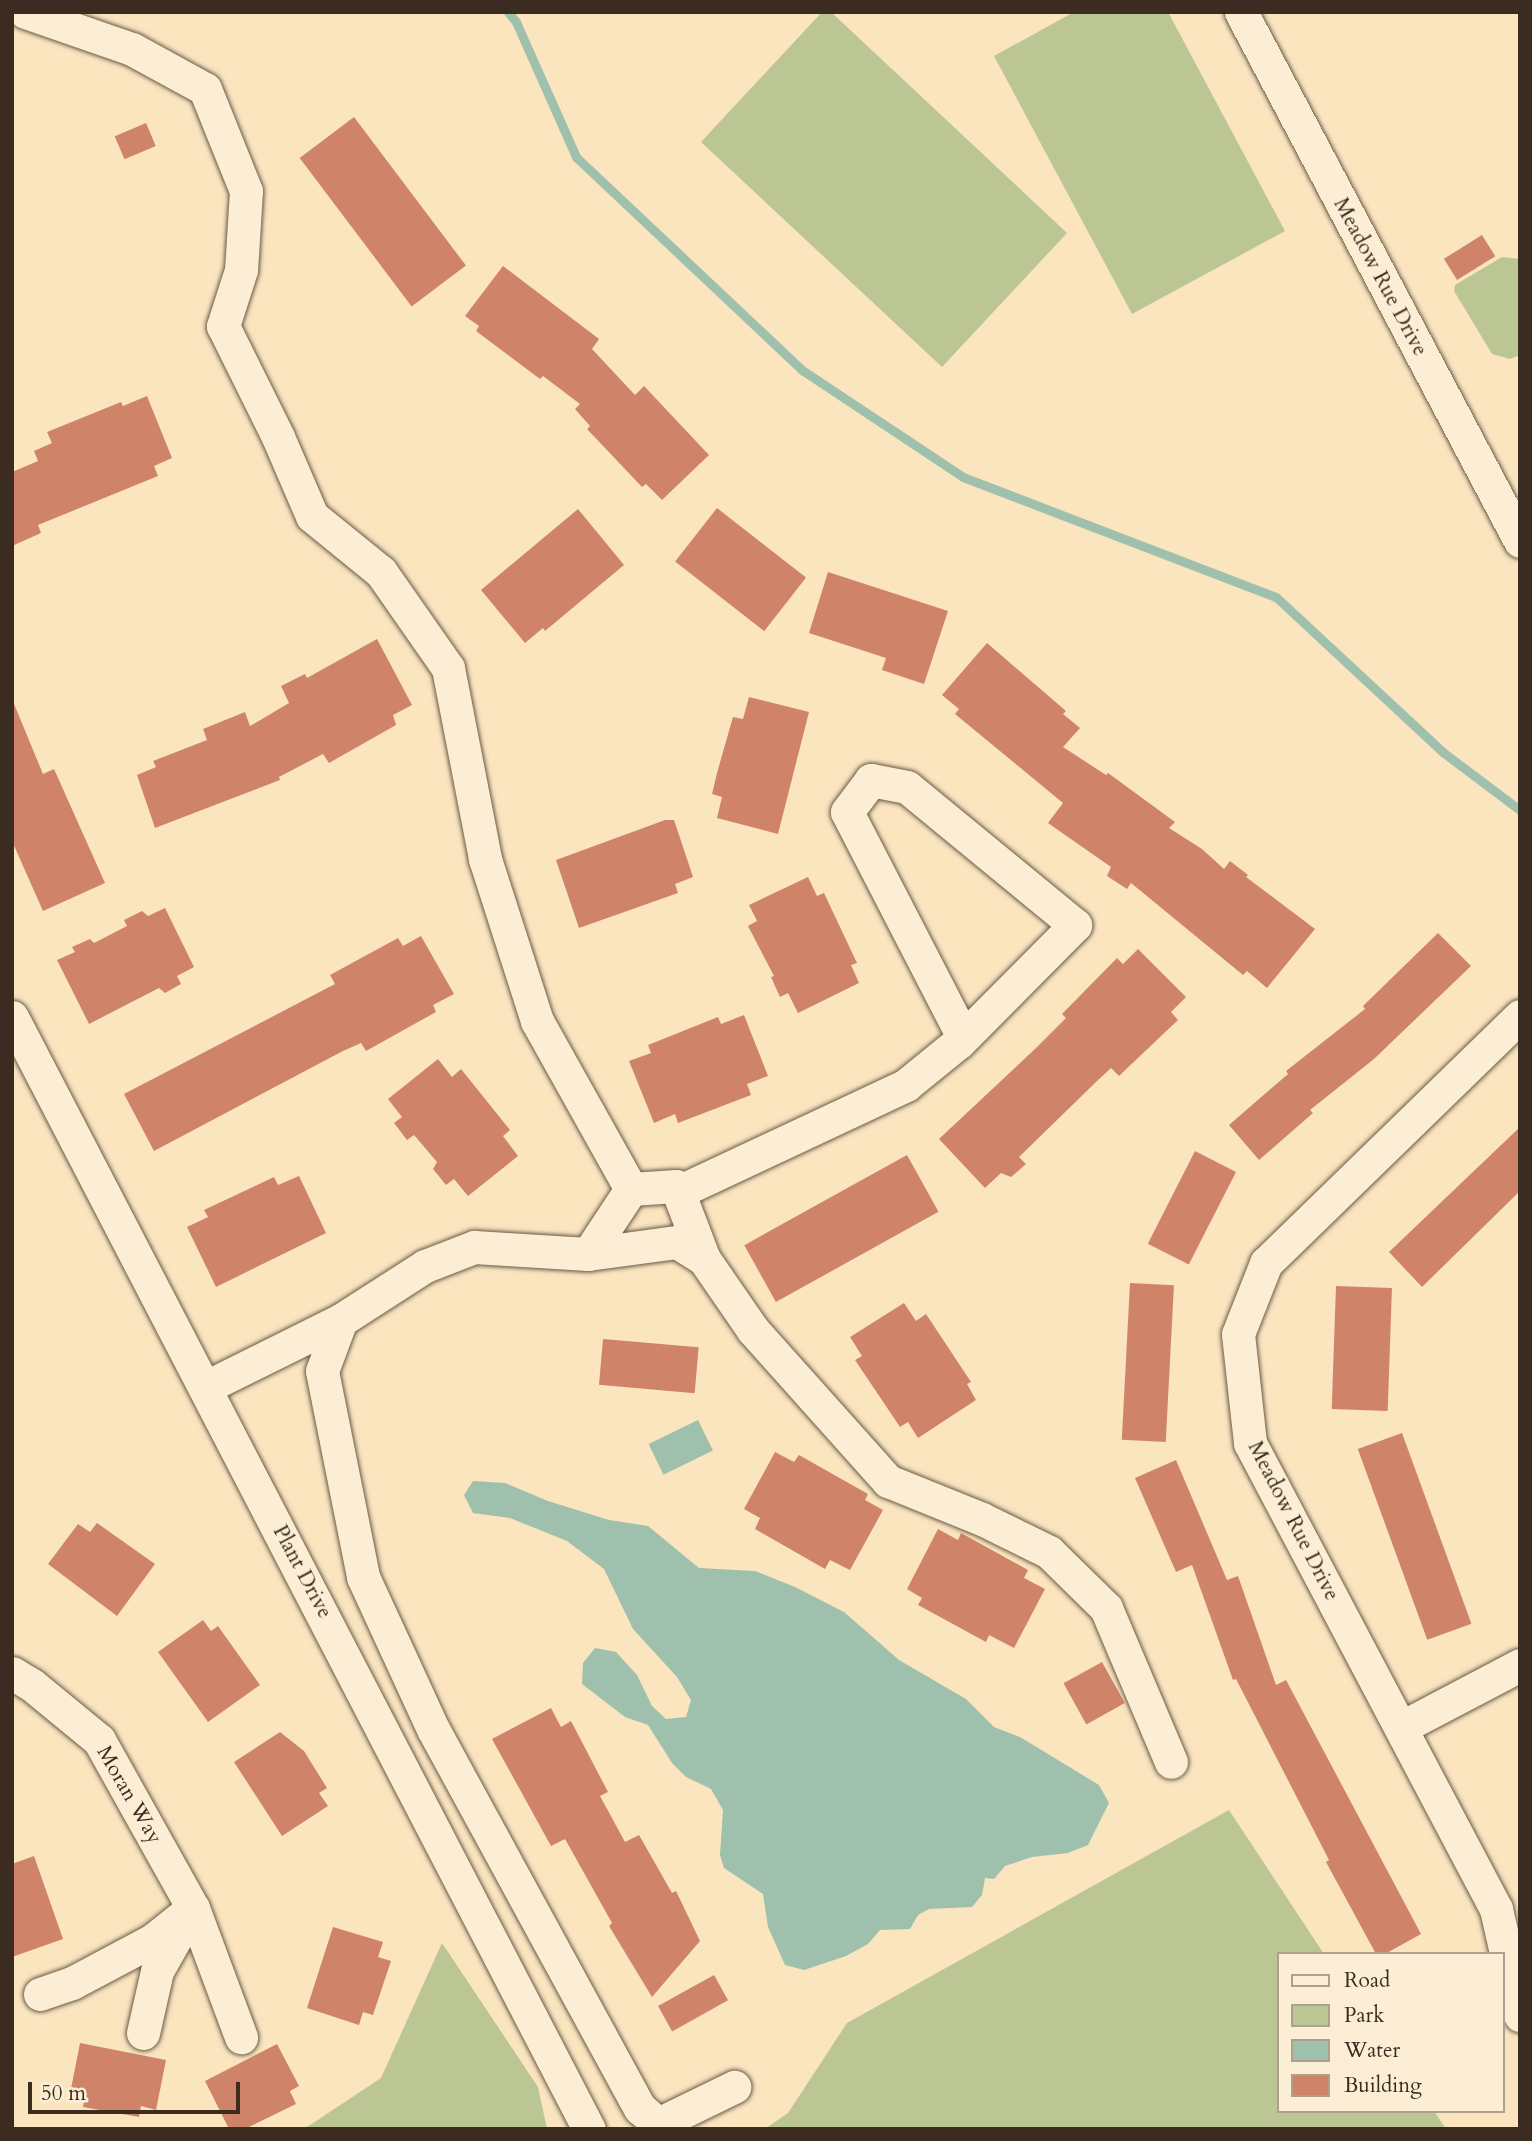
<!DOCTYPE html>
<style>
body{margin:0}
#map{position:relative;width:1532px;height:2141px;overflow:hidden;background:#fae5bf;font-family:Cardo,serif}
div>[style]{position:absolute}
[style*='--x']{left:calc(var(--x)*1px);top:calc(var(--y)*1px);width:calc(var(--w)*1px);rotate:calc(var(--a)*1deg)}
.green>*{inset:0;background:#bcc594}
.water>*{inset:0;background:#9fc0ac;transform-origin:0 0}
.stream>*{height:9px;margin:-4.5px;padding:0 4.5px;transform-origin:4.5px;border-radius:4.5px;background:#9fc0ac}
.building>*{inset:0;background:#cf846a;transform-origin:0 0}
.roads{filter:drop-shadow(0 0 2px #6b5a48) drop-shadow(0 0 2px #6b5a48)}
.minor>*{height:33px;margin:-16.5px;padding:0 16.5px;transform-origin:16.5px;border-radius:16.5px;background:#fceed5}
span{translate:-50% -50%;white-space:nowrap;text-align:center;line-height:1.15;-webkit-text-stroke:5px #fceed5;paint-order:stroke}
.street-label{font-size:21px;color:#3b2b20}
.frame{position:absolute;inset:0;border:14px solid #3b2b20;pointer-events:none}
.legend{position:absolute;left:1277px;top:1952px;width:228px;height:161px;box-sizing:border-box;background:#fceed5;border:2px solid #afa08d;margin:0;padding:9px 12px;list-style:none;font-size:21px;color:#3b2b20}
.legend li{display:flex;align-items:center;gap:14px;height:35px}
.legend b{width:35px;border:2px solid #afa08d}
.scale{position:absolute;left:28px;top:2082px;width:212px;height:32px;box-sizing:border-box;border:4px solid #3b2b20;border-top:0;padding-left:9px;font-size:21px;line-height:24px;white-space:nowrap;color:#3b2b20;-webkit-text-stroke:5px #fceed5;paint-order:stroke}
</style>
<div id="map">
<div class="green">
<i style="clip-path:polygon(822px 12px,831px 12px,1067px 233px,942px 367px,701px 142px)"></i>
<i style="clip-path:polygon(1074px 12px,1168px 12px,1285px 231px,1132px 314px,994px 56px)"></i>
<i style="clip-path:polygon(1502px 257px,1520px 259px,1520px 355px,1510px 359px,1492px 354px,1454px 291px,1455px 285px)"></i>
<i style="clip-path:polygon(1229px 1810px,1324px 1954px,1278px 1954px,1278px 2111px,1434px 2111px,1446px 2129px,765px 2129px,788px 2113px,847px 2023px)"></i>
<i style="clip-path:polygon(442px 1943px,538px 2087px,547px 2129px,304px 2129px,381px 2078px)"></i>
</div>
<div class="water">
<i style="left:698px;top:1420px;width:34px;height:55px;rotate:64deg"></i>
<i style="clip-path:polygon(473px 1481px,505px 1483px,548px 1501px,609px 1520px,648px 1526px,699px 1568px,755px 1571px,795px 1587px,844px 1612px,899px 1660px,966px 1699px,994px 1727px,1020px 1737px,1099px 1785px,1109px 1803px,1088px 1845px,1068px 1853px,1032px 1857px,1005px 1866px,994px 1879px,985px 1878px,982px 1895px,972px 1907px,929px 1909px,918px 1915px,910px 1929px,880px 1930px,868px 1944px,846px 1956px,804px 1970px,785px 1965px,768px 1927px,763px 1894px,724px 1868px,720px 1855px,723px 1810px,711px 1789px,686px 1777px,672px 1763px,648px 1725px,625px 1717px,582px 1684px,583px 1663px,595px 1648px,616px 1652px,637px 1675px,652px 1706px,666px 1719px,686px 1717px,691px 1700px,677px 1677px,633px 1629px,604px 1569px,567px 1541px,510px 1518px,473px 1513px,464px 1495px)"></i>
</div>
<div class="stream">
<i style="--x:508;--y:12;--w:13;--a:51"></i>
<i style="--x:516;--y:22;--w:148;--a:66"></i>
<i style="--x:576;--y:157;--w:311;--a:43.3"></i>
<i style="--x:802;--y:370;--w:193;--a:33.6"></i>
<i style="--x:963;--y:477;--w:335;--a:21"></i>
<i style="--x:1276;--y:597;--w:229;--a:42.9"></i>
<i style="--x:1444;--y:753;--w:95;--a:36.9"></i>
</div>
<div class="building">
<i style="left:354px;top:117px;width:186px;height:68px;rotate:53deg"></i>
<i style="left:146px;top:123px;width:25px;height:34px;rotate:67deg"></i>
<i style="left:1482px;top:235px;width:25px;height:45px;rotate:58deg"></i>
<i style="clip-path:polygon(503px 266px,599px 339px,592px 349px,635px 395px,644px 386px,709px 455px,662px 500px,646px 484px,642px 487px,587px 429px,590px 426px,575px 409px,580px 404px,543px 376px,540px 379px,476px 331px,479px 326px,465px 316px)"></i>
<i style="clip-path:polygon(147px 396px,172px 458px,154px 466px,158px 476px,38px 525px,41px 533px,12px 546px,12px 472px,38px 461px,34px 451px,52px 443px,47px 432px,121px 402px,123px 406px)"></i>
<i style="left:717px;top:508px;width:113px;height:68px;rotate:38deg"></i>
<i style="clip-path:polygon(578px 509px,624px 565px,545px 631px,543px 628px,525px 643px,481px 590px)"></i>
<i style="clip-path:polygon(828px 572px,948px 611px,924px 684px,882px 670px,886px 658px,809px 633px)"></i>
<i style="clip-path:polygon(377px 639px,412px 705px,393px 715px,396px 725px,329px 763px,323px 754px,279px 777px,280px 780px,155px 828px,137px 775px,156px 767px,153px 761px,207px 740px,203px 729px,245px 712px,250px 726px,289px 703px,281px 686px,305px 674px,307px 678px)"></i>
<i style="clip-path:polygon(987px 643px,1066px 711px,1063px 714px,1080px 728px,1063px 747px,1106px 775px,1108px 773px,1175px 822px,1169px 828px,1202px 849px,1224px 869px,1230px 861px,1248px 875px,1246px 877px,1315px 929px,1267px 988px,1247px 971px,1243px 975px,1131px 883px,1127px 889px,1107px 876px,1111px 867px,1048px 823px,1063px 803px,955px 714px,959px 709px,942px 695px)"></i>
<i style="clip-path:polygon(749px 697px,809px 712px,778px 834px,717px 818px,722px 797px,712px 794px,717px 773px,733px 717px,743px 719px)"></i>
<i style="clip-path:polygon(12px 699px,43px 774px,54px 769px,105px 883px,43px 911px,12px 841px)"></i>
<i style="clip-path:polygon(665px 820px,674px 820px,693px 877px,675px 884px,678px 893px,579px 928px,556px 860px)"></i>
<i style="clip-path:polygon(808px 877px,817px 896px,824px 893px,857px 963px,851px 965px,859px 983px,798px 1013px,788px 993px,780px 997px,771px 977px,774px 976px,748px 926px,757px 921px,749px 905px)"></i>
<i style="clip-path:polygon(165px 908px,194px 967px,177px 976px,181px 984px,165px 993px,159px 988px,89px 1024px,57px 960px,75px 952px,72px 947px,90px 939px,94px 943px,127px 926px,124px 920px,142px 911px,148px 916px)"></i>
<i style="clip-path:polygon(1438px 933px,1471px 966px,1374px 1059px,1310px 1110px,1313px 1113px,1259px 1160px,1229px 1125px,1288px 1074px,1286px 1071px,1365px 1009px,1363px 1006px)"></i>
<i style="clip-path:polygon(421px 936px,454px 994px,433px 1005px,436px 1012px,366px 1051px,361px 1043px,343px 1051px,154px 1151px,124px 1094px,335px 984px,330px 975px,398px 938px,403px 946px)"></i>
<i style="clip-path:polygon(1138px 949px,1186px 997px,1171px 1012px,1178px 1020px,1119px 1076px,1111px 1068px,1096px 1082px,1019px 1157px,1026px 1164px,1011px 1177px,1001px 1173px,985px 1188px,939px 1139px,1035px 1049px,1066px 1018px,1062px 1014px,1117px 958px,1123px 964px)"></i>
<i style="clip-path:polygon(744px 1015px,768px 1076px,747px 1084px,751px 1095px,678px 1123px,675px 1114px,654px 1123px,629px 1061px,651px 1053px,648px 1045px,718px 1017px,721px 1024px)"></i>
<i style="clip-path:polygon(438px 1059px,452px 1077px,461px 1069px,510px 1130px,503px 1136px,518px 1156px,468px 1196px,454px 1179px,446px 1185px,433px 1169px,437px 1162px,414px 1135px,407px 1140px,394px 1123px,402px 1117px,388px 1099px)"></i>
<i style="clip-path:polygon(1520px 1127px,1520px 1191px,1422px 1287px,1389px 1252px)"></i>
<i style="left:1195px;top:1151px;width:46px;height:104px;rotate:27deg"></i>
<i style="left:907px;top:1155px;width:65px;height:186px;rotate:61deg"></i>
<i style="clip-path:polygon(299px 1176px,326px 1233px,216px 1287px,187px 1227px,208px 1217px,204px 1210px,274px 1177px,278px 1185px)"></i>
<i style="left:1130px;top:1283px;width:44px;height:157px;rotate:3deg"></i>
<i style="left:1336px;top:1286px;width:56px;height:123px;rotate:2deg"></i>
<i style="clip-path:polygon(904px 1303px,916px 1321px,926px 1314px,971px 1382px,967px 1384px,976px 1400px,918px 1438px,908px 1422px,900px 1427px,855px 1360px,862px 1356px,850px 1337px)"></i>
<i style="left:603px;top:1339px;width:96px;height:46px;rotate:5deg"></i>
<i style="left:1402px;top:1433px;width:203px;height:47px;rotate:70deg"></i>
<i style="clip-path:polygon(775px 1452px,794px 1462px,799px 1455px,868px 1494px,865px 1500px,883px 1510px,850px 1570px,830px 1560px,825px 1569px,755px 1529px,760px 1518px,744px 1509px)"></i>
<i style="clip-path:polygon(1176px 1460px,1227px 1580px,1238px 1576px,1276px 1685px,1286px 1680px,1421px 1934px,1385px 1954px,1376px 1954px,1326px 1862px,1329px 1860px,1236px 1679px,1233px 1680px,1192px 1565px,1176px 1572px,1135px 1478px)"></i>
<i style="clip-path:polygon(97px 1523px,155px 1564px,117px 1616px,48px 1564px,78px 1524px,90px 1532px)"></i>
<i style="clip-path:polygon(938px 1529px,958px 1540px,961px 1533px,1028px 1570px,1024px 1578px,1045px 1589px,1014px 1648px,989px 1635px,986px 1642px,918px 1605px,922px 1598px,907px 1589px)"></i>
<i style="clip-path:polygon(203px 1620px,211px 1631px,218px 1626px,260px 1685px,208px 1722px,158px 1652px)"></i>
<i style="left:1102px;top:1662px;width:47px;height:44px;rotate:61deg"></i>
<i style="clip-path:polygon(551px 1708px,561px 1727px,571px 1721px,608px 1792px,600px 1796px,625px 1842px,639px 1835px,672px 1893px,676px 1891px,700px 1941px,652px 1997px,609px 1926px,612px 1923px,565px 1839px,551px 1846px,492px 1739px)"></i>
<i style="clip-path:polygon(280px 1732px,304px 1751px,327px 1788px,319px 1793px,328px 1806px,282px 1836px,234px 1762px)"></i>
<i style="clip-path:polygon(34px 1856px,63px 1939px,12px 1957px,12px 1864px)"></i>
<i style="clip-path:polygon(333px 1927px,383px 1942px,378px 1957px,391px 1961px,373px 2015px,363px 2012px,359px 2025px,307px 2008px)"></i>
<i style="left:714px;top:1975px;width:29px;height:64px;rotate:61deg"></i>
<i style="clip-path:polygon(80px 2043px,166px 2060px,156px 2110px,141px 2106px,139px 2117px,83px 2107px,85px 2096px,70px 2094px)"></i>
<i style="clip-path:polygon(277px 2044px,299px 2086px,290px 2091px,296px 2104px,245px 2129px,229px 2129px,205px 2081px)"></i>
</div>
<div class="roads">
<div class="minor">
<i style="--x:25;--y:12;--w:113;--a:19.1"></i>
<i style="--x:132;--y:49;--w:83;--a:28.7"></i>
<i style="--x:205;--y:89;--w:110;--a:68.1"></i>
<i style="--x:246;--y:191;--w:79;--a:93.6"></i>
<i style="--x:241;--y:270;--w:59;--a:107.8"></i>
<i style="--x:223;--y:326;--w:124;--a:63.6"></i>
<i style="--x:278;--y:437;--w:86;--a:66.7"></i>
<i style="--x:312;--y:516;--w:89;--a:39.1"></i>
<i style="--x:381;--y:572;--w:117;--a:55.1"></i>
<i style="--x:448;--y:668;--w:195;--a:79"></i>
<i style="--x:485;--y:859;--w:170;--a:72.2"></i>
<i style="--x:537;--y:1021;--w:193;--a:60.8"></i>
<i style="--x:1241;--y:12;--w:598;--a:62.19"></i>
<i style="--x:1520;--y:1016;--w:354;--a:135.8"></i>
<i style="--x:1266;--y:1263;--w:76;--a:111.5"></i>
<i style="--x:1238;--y:1334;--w:110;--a:83.7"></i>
<i style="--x:1250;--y:1443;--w:527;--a:62.17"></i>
<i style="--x:1496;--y:1909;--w:109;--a:77.2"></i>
<i style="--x:12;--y:1017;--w:1253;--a:62.58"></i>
<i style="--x:678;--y:1192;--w:252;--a:-25.1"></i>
<i style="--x:906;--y:1085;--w:68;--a:-39.1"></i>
<i style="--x:959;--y:1042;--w:165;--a:-45.2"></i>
<i style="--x:1075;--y:925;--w:217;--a:-140.6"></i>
<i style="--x:907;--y:787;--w:37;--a:-169"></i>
<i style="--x:871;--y:780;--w:40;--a:127"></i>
<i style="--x:847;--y:812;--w:253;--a:62.7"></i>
<i style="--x:588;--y:1254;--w:78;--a:-56.5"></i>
<i style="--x:631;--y:1189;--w:45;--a:-3.8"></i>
<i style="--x:676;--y:1186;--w:78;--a:69"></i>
<i style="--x:341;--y:1320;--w:54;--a:110.4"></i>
<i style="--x:322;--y:1371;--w:210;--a:78.7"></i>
<i style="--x:363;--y:1577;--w:167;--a:65.3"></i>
<i style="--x:433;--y:1729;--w:432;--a:61.4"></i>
<i style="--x:640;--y:2108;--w:24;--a:42"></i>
<i style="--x:658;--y:2124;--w:85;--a:-26"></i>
<i style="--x:206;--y:1387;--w:151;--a:-26.4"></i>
<i style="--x:341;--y:1320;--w:100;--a:-32.7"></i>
<i style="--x:425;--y:1266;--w:53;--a:-21.2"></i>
<i style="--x:474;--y:1247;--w:114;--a:3.5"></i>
<i style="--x:588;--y:1254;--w:90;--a:-7.7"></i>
<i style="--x:677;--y:1242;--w:32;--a:32"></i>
<i style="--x:704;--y:1259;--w:86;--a:55.4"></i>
<i style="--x:753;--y:1330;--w:203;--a:48.2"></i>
<i style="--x:888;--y:1481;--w:101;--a:22"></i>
<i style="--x:982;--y:1519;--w:75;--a:26.2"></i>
<i style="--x:1049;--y:1552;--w:80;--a:44.5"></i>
<i style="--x:1106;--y:1608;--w:167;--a:67.1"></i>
<i style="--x:12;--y:1673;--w:23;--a:31"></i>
<i style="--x:32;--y:1685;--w:87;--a:39.4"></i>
<i style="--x:99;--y:1740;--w:193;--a:60.8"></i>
<i style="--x:193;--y:1908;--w:138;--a:69.6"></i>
<i style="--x:1402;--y:1727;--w:133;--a:-27.7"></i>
<i style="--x:40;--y:1994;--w:34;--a:-19"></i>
<i style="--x:72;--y:1983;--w:92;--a:-28"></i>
<i style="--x:153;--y:1940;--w:51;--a:-38.7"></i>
<i style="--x:143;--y:2033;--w:64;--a:-77.3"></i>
<i style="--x:157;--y:1971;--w:55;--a:-60.6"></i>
</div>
</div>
<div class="street-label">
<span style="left:1380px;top:277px;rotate:62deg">Meadow Rue Drive</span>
<span style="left:1293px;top:1521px;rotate:63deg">Meadow Rue Drive</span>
<span style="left:302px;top:1572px;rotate:62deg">Plant Drive</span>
<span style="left:129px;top:1795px;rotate:60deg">Moran Way</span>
</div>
<div class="frame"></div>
<ul class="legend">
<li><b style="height:9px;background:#fceed5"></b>Road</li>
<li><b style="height:19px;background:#bcc594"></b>Park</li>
<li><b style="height:19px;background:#9fc0ac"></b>Water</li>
<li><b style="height:19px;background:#cf846a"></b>Building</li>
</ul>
<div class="scale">50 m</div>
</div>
